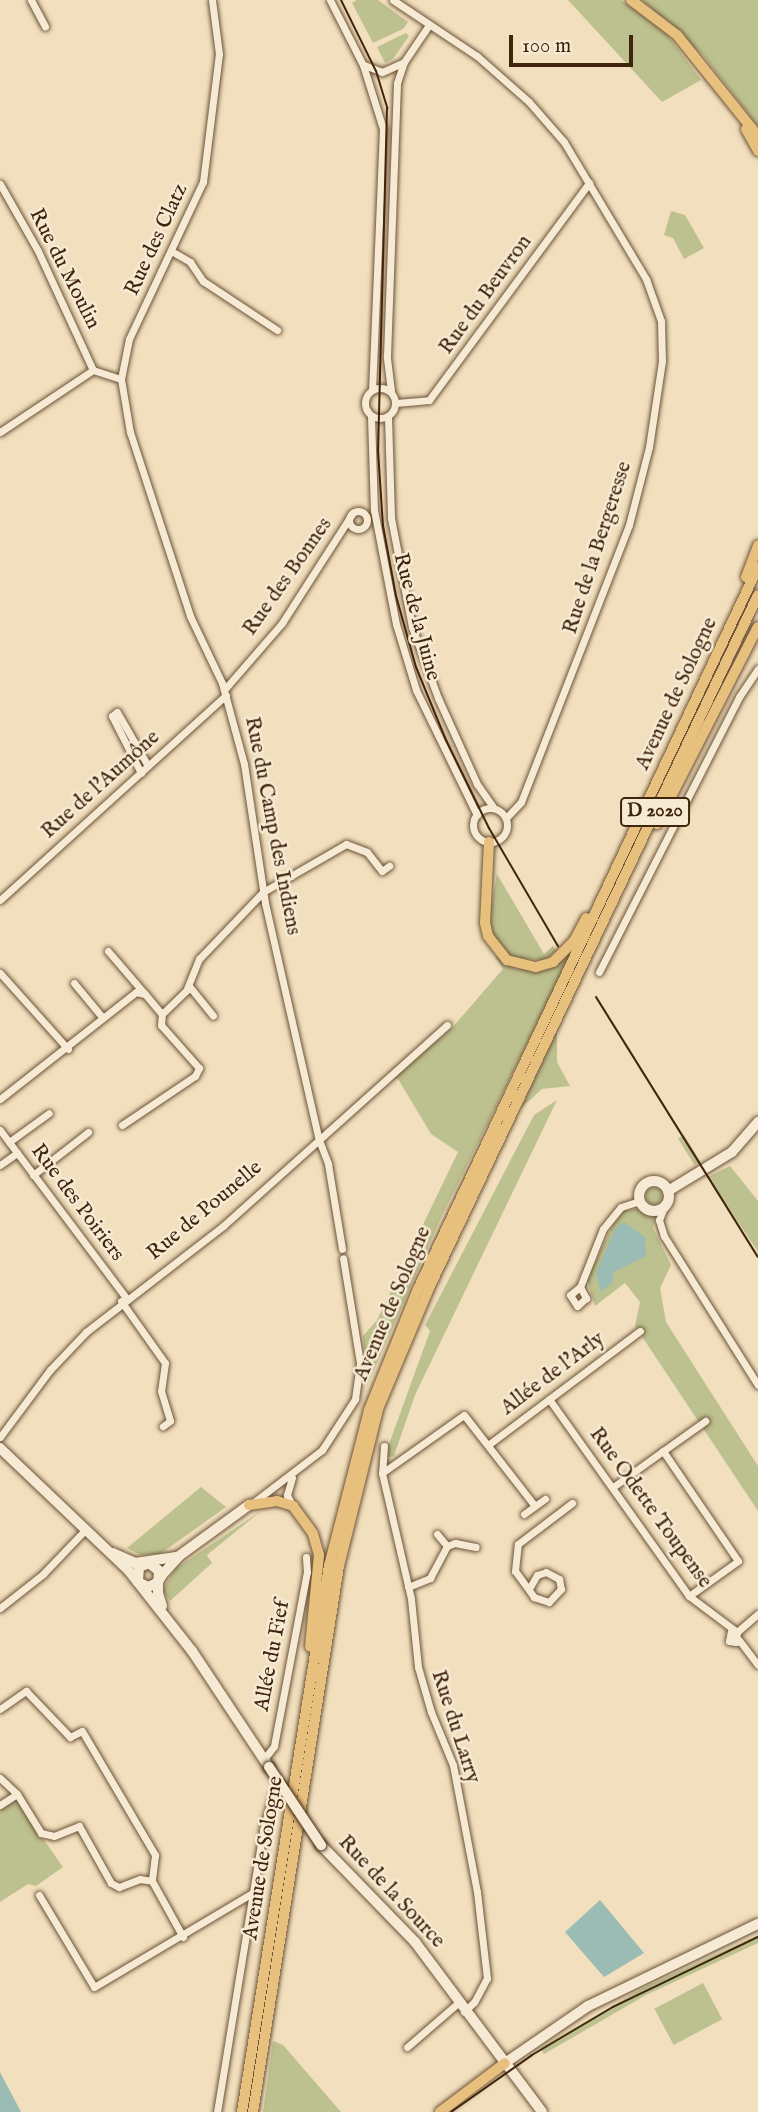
<!DOCTYPE html>
<meta charset="utf-8">
<style>
body{margin:0}
#map{position:relative;width:758px;height:2112px;overflow:hidden;background:#f1dfbd;font-family:"IM FELL English",serif}
div>[style]{position:absolute}
[style*='--x']{left:calc(var(--x)*1px);top:calc(var(--y)*1px);width:calc(var(--w)*1px);rotate:calc(var(--a)*1deg)}
.green>*{inset:0;background:#bdc18f;transform-origin:0 0}
.round{border-radius:50%}
.water>*{inset:0;background:#9bbcb4}
.roads{filter:drop-shadow(0 0 2px #6d5338) drop-shadow(0 0 2px #6d5338)}
.street>*{height:7px;margin:-3.5px;padding:0 3.5px;transform-origin:3.5px;border-radius:3.5px;background:#f6ead4}
.street>.ring{margin:-3.5px;padding:0;box-sizing:content-box;background:none;border:7px solid #f6ead4;border-radius:50%}
.secondary>*{height:10px;margin:-5px;padding:0 5px;transform-origin:5px;border-radius:5px;background:#f6ead4}
.secondary>.ring{margin:-5px;padding:0;box-sizing:content-box;background:none;border:10px solid #f6ead4;border-radius:50%}
.primary>*{height:10px;margin:-5px;padding:0 5px;transform-origin:5px;border-radius:5px;background:#e8c07e}
.tram>*{height:2px;margin:-1px;padding:0 1px;transform-origin:1px;border-radius:1px;background:#41240c}
.bridges{filter:drop-shadow(0 0 2px #41240c) drop-shadow(0 0 2px #41240c)}
.secondary-bridge>*{height:10px;margin:-5px;padding:0 5px;transform-origin:5px;border-radius:5px;background:#f6ead4}
span{translate:-50% -50%;white-space:nowrap;text-align:center;line-height:1.15;-webkit-text-stroke:5px #f6ead4;paint-order:stroke}
.shield-label span{padding:2px 5px;background:#f6ead4;border:2px solid;border-radius:5px;-webkit-text-stroke-width:0}
.shield-label{font-size:19px;color:#41240c;font-weight:700}
.street-label{font-size:21px;color:#41240c}
.scale{position:absolute;left:509px;top:35px;width:124px;height:32px;box-sizing:border-box;border:4px solid #41240c;border-top:0;padding-left:9px;font-size:21px;line-height:24px;white-space:nowrap;color:#41240c;-webkit-text-stroke:5px #f6ead4;paint-order:stroke}
</style>
<div id="map">
<div class="green">
<i style="clip-path:polygon(357px 0,378px 0,408px 22px,403px 29px,373px 43px,352px 3px)"></i>
<i style="clip-path:polygon(568px 0,621px 0,666px 33px,701px 80px,662px 102px)"></i>
<i style="clip-path:polygon(642px 0,758px 0,758px 126px,703px 55px)"></i>
<i style="clip-path:polygon(406px 33px,409px 36px,393px 59px,385px 63px,377px 47px)"></i>
<i style="clip-path:polygon(671px 211px,685px 215px,704px 248px,684px 259px,673px 238px,664px 235px)"></i>
<i style="clip-path:polygon(497px 874px,544px 954px,553px 946px,556px 951px,544px 960px,514px 958px,501px 949px,493px 936px,490px 915px)"></i>
<i style="clip-path:polygon(574px 948px,440px 1220px,367px 1386px,363px 1336px,377px 1320px,458px 1152px,431px 1134px,398px 1079px,392px 1079px,452px 1028px,503px 969px,494px 955px,516px 969px,542px 971px)"></i>
<i style="clip-path:polygon(557px 1031px,557px 1062px,570px 1086px,542px 1089px,521px 1108px)"></i>
<i style="clip-path:polygon(557px 1100px,415px 1395px,394px 1456px,384px 1458px,430px 1331px,425px 1325px,534px 1115px)"></i>
<i style="left:684px;top:1135px;width:31px;height:7px;rotate:58deg"></i>
<i style="clip-path:polygon(730px 1166px,758px 1201px,758px 1252px,708px 1177px)"></i>
<i class="round" style="left:646px;top:1188px;width:16px;height:16px"></i>
<i style="clip-path:polygon(637px 1209px,655px 1215px,653px 1228px,671px 1265px,660px 1288px,666px 1322px,758px 1466px,758px 1511px,635px 1326px,640px 1302px,625px 1283px,595px 1306px,587px 1280px,613px 1225px,624px 1211px)"></i>
<i style="clip-path:polygon(201px 1487px,226px 1507px,160px 1554px,140px 1555px,127px 1548px)"></i>
<i style="clip-path:polygon(261px 1511px,207px 1555px,212px 1563px,170px 1601px,163px 1590px,175px 1569px)"></i>
<i style="clip-path:polygon(15px 1799px,63px 1867px,36px 1886px,28px 1884px,0 1902px,0 1808px)"></i>
<i style="clip-path:polygon(758px 1935px,758px 1943px,646px 1995px,544px 2054px,540px 2048px,643px 1988px)"></i>
<i style="left:703px;top:1983px;width:41px;height:55px;rotate:62deg"></i>
<i style="clip-path:polygon(273px 2041px,283px 2045px,341px 2112px,263px 2112px)"></i>
</div>
<div class="water">
<i style="clip-path:polygon(624px 1222px,645px 1237px,646px 1256px,614px 1272px,612px 1283px,601px 1292px,596px 1273px,615px 1229px)"></i>
<i style="clip-path:polygon(600px 1900px,644px 1953px,604px 1977px,565px 1932px)"></i>
<i style="clip-path:polygon(0 2072px,21px 2112px,0 2112px)"></i>
</div>
<div class="roads">
<div class="street">
<i style="--x:31;--y:0;--w:30;--a:62"></i>
<i style="--x:330;--y:0;--w:73;--a:63.1"></i>
<i style="--x:363;--y:65;--w:67;--a:72.6"></i>
<i style="--x:383;--y:129;--w:260;--a:92.4"></i>
<i style="--x:393;--y:0;--w:101;--a:33.7"></i>
<i style="--x:477;--y:56;--w:69;--a:41.5"></i>
<i style="--x:529;--y:102;--w:53;--a:48.8"></i>
<i style="--x:564;--y:142;--w:160;--a:59.1"></i>
<i style="--x:646;--y:279;--w:45;--a:70.3"></i>
<i style="--x:661;--y:321;--w:40;--a:88.6"></i>
<i style="--x:662;--y:361;--w:87;--a:98.6"></i>
<i style="--x:649;--y:447;--w:81;--a:104.4"></i>
<i style="--x:629;--y:525;--w:297;--a:111.3"></i>
<i style="--x:521;--y:802;--w:22;--a:133"></i>
<i style="--x:364;--y:65;--w:19;--a:21"></i>
<i style="--x:382;--y:72;--w:24;--a:-24"></i>
<i style="--x:0;--y:184;--w:77;--a:60.4"></i>
<i style="--x:38;--y:251;--w:131;--a:65.2"></i>
<i style="--x:173;--y:252;--w:20;--a:30"></i>
<i style="--x:190;--y:262;--w:23;--a:56"></i>
<i style="--x:203;--y:281;--w:89;--a:33.5"></i>
<i style="--x:93;--y:370;--w:29;--a:18"></i>
<i style="--x:121;--y:379;--w:41;--a:-78.7"></i>
<i style="--x:129;--y:339;--w:174;--a:-64.8"></i>
<i style="--x:203;--y:182;--w:129;--a:-82.9"></i>
<i style="--x:219;--y:54;--w:54;--a:-97.4"></i>
<i style="--x:121;--y:379;--w:54;--a:80.4"></i>
<i style="--x:130;--y:432;--w:194;--a:71.9"></i>
<i style="--x:190;--y:616;--w:74;--a:64.5"></i>
<i style="--x:222;--y:683;--w:84;--a:74.8"></i>
<i style="--x:244;--y:764;--w:141;--a:81.4"></i>
<i style="--x:265;--y:903;--w:243;--a:77.2"></i>
<i style="--x:319;--y:1140;--w:26;--a:69"></i>
<i style="--x:328;--y:1164;--w:86;--a:80.6"></i>
<i class="ring" style="left:365px;top:388px;width:23px;height:23px"></i>
<i style="--x:391;--y:391;--w:35;--a:-97"></i>
<i style="--x:387;--y:356;--w:273;--a:-87.9"></i>
<i style="--x:397;--y:83;--w:22;--a:-72"></i>
<i style="--x:404;--y:62;--w:45;--a:-56"></i>
<i style="--x:396;--y:403;--w:33;--a:-5"></i>
<i style="--x:429;--y:400;--w:270;--a:-53.6"></i>
<i style="--x:371;--y:416;--w:94;--a:88.2"></i>
<i style="--x:374;--y:510;--w:116;--a:79.1"></i>
<i style="--x:396;--y:624;--w:69;--a:73.1"></i>
<i style="--x:416;--y:690;--w:139;--a:64"></i>
<i style="--x:388;--y:416;--w:102;--a:88.3"></i>
<i style="--x:391;--y:518;--w:111;--a:79.1"></i>
<i style="--x:412;--y:627;--w:76;--a:69.9"></i>
<i style="--x:438;--y:698;--w:94;--a:65.6"></i>
<i style="--x:477;--y:784;--w:29;--a:55"></i>
<i style="--x:0;--y:432;--w:112;--a:-33.7"></i>
<i class="ring" style="left:349px;top:511px;width:11px;height:11px"></i>
<i style="--x:224;--y:690;--w:89;--a:-49.1"></i>
<i style="--x:282;--y:623;--w:130;--a:-57.3"></i>
<i style="--x:141;--y:773;--w:64;--a:-117"></i>
<i style="--x:112;--y:716;--w:6;--a:-39"></i>
<i style="--x:117;--y:712;--w:62;--a:60.1"></i>
<i class="ring" style="left:473px;top:808px;width:27px;height:27px"></i>
<i style="--x:0;--y:900;--w:305;--a:-42.2"></i>
<i style="--x:108;--y:951;--w:55;--a:49.4"></i>
<i style="--x:599;--y:972;--w:309;--a:-63"></i>
<i style="--x:739;--y:697;--w:34;--a:-56"></i>
<i style="--x:0;--y:973;--w:102;--a:48.2"></i>
<i style="--x:74;--y:983;--w:45;--a:50.4"></i>
<i style="--x:189;--y:986;--w:38;--a:51"></i>
<i style="--x:0;--y:1099;--w:173;--a:-38.2"></i>
<i style="--x:136;--y:992;--w:9;--a:13"></i>
<i style="--x:145;--y:994;--w:26;--a:50"></i>
<i style="--x:162;--y:1014;--w:33;--a:-44"></i>
<i style="--x:186;--y:991;--w:35;--a:-68"></i>
<i style="--x:199;--y:959;--w:93;--a:-46.3"></i>
<i style="--x:263;--y:892;--w:96;--a:-30"></i>
<i style="--x:346;--y:844;--w:22;--a:21"></i>
<i style="--x:367;--y:852;--w:24;--a:52"></i>
<i style="--x:382;--y:871;--w:9;--a:-36"></i>
<i style="--x:122;--y:1125;--w:88;--a:-33.9"></i>
<i style="--x:195;--y:1076;--w:9;--a:-63"></i>
<i style="--x:199;--y:1068;--w:57;--a:-131.5"></i>
<i style="--x:161;--y:1025;--w:11;--a:-85"></i>
<i style="--x:0;--y:1130;--w:210;--a:53.1"></i>
<i style="--x:9;--y:1142;--w:49;--a:-35.9"></i>
<i style="--x:0;--y:1165;--w:21;--a:-35"></i>
<i style="--x:33;--y:1175;--w:70;--a:-38"></i>
<i style="--x:664;--y:1207;--w:14;--a:111"></i>
<i style="--x:659;--y:1220;--w:17;--a:73"></i>
<i style="--x:664;--y:1236;--w:176;--a:57.8"></i>
<i style="--x:580;--y:1287;--w:13;--a:61"></i>
<i style="--x:586;--y:1298;--w:12;--a:138"></i>
<i style="--x:577;--y:1306;--w:13;--a:-122"></i>
<i style="--x:570;--y:1295;--w:13;--a:-39"></i>
<i style="--x:580;--y:1287;--w:62;--a:-68.4"></i>
<i style="--x:603;--y:1229;--w:28;--a:-51"></i>
<i style="--x:621;--y:1207;--w:20;--a:-18"></i>
<i style="--x:121;--y:1301;--w:76;--a:54.6"></i>
<i style="--x:165;--y:1363;--w:28;--a:98"></i>
<i style="--x:161;--y:1391;--w:31;--a:73"></i>
<i style="--x:170;--y:1421;--w:9;--a:144"></i>
<i style="--x:549;--y:1399;--w:242;--a:54.6"></i>
<i style="--x:689;--y:1596;--w:60;--a:36.9"></i>
<i style="--x:737;--y:1632;--w:10;--a:96"></i>
<i style="--x:736;--y:1642;--w:7;--a:-172"></i>
<i style="--x:729;--y:1641;--w:10;--a:-79"></i>
<i style="--x:0;--y:1437;--w:84;--a:-53.3"></i>
<i style="--x:50;--y:1370;--w:52;--a:-46.5"></i>
<i style="--x:86;--y:1332;--w:173;--a:-37.7"></i>
<i style="--x:223;--y:1226;--w:301;--a:-41.9"></i>
<i style="--x:488;--y:1445;--w:190;--a:-36.9"></i>
<i style="--x:384;--y:1446;--w:27;--a:94"></i>
<i style="--x:382;--y:1473;--w:129;--a:77"></i>
<i style="--x:411;--y:1599;--w:68;--a:84.1"></i>
<i style="--x:418;--y:1667;--w:47;--a:73.9"></i>
<i style="--x:431;--y:1712;--w:57;--a:67.5"></i>
<i style="--x:453;--y:1765;--w:129;--a:79.3"></i>
<i style="--x:477;--y:1892;--w:87;--a:83.4"></i>
<i style="--x:487;--y:1978;--w:27;--a:118"></i>
<i style="--x:474;--y:2002;--w:14;--a:135"></i>
<i style="--x:663;--y:1451;--w:52;--a:-35.5"></i>
<i style="--x:382;--y:1473;--w:100;--a:-35.3"></i>
<i style="--x:464;--y:1415;--w:114;--a:52.1"></i>
<i style="--x:613;--y:1487;--w:62;--a:-35.8"></i>
<i style="--x:663;--y:1451;--w:133;--a:55.7"></i>
<i style="--x:738;--y:1561;--w:60;--a:144.5"></i>
<i style="--x:254;--y:1502;--w:86;--a:-37.4"></i>
<i style="--x:322;--y:1450;--w:61;--a:-57.1"></i>
<i style="--x:355;--y:1399;--w:36;--a:-82"></i>
<i style="--x:360;--y:1363;--w:106;--a:-99.2"></i>
<i style="--x:292;--y:1505;--w:11;--a:-117"></i>
<i style="--x:287;--y:1495;--w:18;--a:-74"></i>
<i style="--x:524;--y:1514;--w:26;--a:-36"></i>
<i style="--x:437;--y:1534;--w:16;--a:50"></i>
<i style="--x:408;--y:1587;--w:24;--a:-22"></i>
<i style="--x:430;--y:1578;--w:36;--a:-62"></i>
<i style="--x:447;--y:1546;--w:9;--a:-21"></i>
<i style="--x:455;--y:1543;--w:21;--a:11"></i>
<i style="--x:530;--y:1587;--w:14;--a:-60"></i>
<i style="--x:537;--y:1575;--w:9;--a:-18"></i>
<i style="--x:546;--y:1572;--w:15;--a:28"></i>
<i style="--x:559;--y:1579;--w:10;--a:79"></i>
<i style="--x:561;--y:1589;--w:18;--a:133"></i>
<i style="--x:549;--y:1602;--w:16;--a:-162"></i>
<i style="--x:534;--y:1597;--w:32;--a:-126"></i>
<i style="--x:515;--y:1571;--w:27;--a:-84"></i>
<i style="--x:518;--y:1544;--w:68;--a:-37.2"></i>
<i style="--x:0;--y:1608;--w:55;--a:-38.3"></i>
<i style="--x:43;--y:1574;--w:62;--a:-46.3"></i>
<i style="--x:737;--y:1632;--w:28;--a:-41"></i>
<i style="--x:739;--y:1640;--w:31;--a:53"></i>
<i style="--x:0;--y:1709;--w:32;--a:-35"></i>
<i style="--x:26;--y:1691;--w:64;--a:46.3"></i>
<i style="--x:70;--y:1737;--w:13;--a:-27"></i>
<i style="--x:82;--y:1731;--w:144;--a:59.5"></i>
<i style="--x:155;--y:1855;--w:26;--a:97"></i>
<i style="--x:152;--y:1881;--w:64;--a:61"></i>
<i style="--x:264;--y:1759;--w:16;--a:-52"></i>
<i style="--x:274;--y:1746;--w:177;--a:-79.3"></i>
<i style="--x:307;--y:1572;--w:15;--a:-94"></i>
<i style="--x:0;--y:1778;--w:23;--a:43"></i>
<i style="--x:17;--y:1794;--w:46;--a:58.4"></i>
<i style="--x:41;--y:1833;--w:13;--a:13"></i>
<i style="--x:54;--y:1836;--w:27;--a:-22"></i>
<i style="--x:79;--y:1826;--w:65;--a:60.7"></i>
<i style="--x:111;--y:1883;--w:9;--a:27"></i>
<i style="--x:119;--y:1887;--w:22;--a:-21"></i>
<i style="--x:140;--y:1879;--w:12;--a:9"></i>
<i style="--x:0;--y:1805;--w:20;--a:-33"></i>
<i style="--x:39;--y:1895;--w:107;--a:59.1"></i>
<i style="--x:94;--y:1987;--w:188;--a:-30.7"></i>
<i style="--x:407;--y:2047;--w:67;--a:-40.8"></i>
<i style="--x:217;--y:2112;--w:286;--a:-80.7"></i>
<i style="--x:263;--y:1830;--w:37;--a:-74"></i>
<i style="--x:273;--y:1794;--w:12;--a:-35"></i>
</div>
<div class="secondary">
<i class="ring" style="left:639px;top:1181px;width:20px;height:20px"></i>
<i style="--x:668;--y:1191;--w:75;--a:-31.4"></i>
<i style="--x:732;--y:1152;--w:40;--a:-49"></i>
<i style="--x:0;--y:1448;--w:178;--a:43.6"></i>
<i style="--x:129;--y:1571;--w:102;--a:51.8"></i>
<i style="--x:192;--y:1651;--w:139;--a:56.4"></i>
<i style="--x:113;--y:1553;--w:24;--a:24"></i>
<i style="--x:135;--y:1563;--w:40;--a:-8.5"></i>
<i style="--x:162;--y:1606;--w:14;--a:-107"></i>
<i style="--x:158;--y:1593;--w:11;--a:-90"></i>
<i style="--x:158;--y:1582;--w:8;--a:-83"></i>
<i style="--x:159;--y:1574;--w:4;--a:-104"></i>
<i style="--x:158;--y:1570;--w:11;--a:-142"></i>
<i style="--x:149;--y:1563;--w:11;--a:158"></i>
<i style="--x:139;--y:1567;--w:15;--a:94"></i>
<i style="--x:138;--y:1582;--w:11;--a:27"></i>
<i style="--x:148;--y:1587;--w:8;--a:-23"></i>
<i style="--x:155;--y:1584;--w:4;--a:-34"></i>
<i style="--x:158;--y:1582;--w:8;--a:-60"></i>
<i style="--x:162;--y:1575;--w:25;--a:-48"></i>
<i style="--x:179;--y:1556;--w:87;--a:-36.1"></i>
<i style="--x:321;--y:1845;--w:135;--a:45.9"></i>
<i style="--x:415;--y:1942;--w:212;--a:53.2"></i>
<i style="--x:505;--y:2063;--w:101;--a:-34.5"></i>
<i style="--x:588;--y:2006;--w:189;--a:-25.8"></i>
</div>
<div class="primary">
<i style="--x:631;--y:0;--w:58;--a:37.3"></i>
<i style="--x:677;--y:35;--w:129;--a:51.3"></i>
<i style="--x:746;--y:129;--w:25;--a:61"></i>
<i style="--x:746;--y:577;--w:34;--a:-69"></i>
<i style="--x:657;--y:824;--w:221;--a:-62.9"></i>
<i style="--x:489;--y:842;--w:81;--a:92.8"></i>
<i style="--x:485;--y:923;--w:13;--a:77"></i>
<i style="--x:488;--y:936;--w:31;--a:52"></i>
<i style="--x:507;--y:960;--w:30;--a:14"></i>
<i style="--x:536;--y:967;--w:18;--a:-16"></i>
<i style="--x:553;--y:962;--w:30;--a:-45"></i>
<i style="--x:574;--y:941;--w:26;--a:-62"></i>
<i style="--x:249;--y:1505;--w:28;--a:-8"></i>
<i style="--x:277;--y:1501;--w:17;--a:17"></i>
<i style="--x:293;--y:1506;--w:34;--a:54"></i>
<i style="--x:313;--y:1534;--w:22;--a:74"></i>
<i style="--x:319;--y:1555;--w:92;--a:95.6"></i>
<i style="--x:242;--y:2112;--w:553;--a:-80.95"></i>
<i style="--x:329;--y:1566;--w:161;--a:-75.6"></i>
<i style="--x:369;--y:1410;--w:131;--a:-68"></i>
<i style="--x:418;--y:1289;--w:798;--a:-64.78"></i>
<i style="--x:253;--y:2112;--w:553;--a:-81.05"></i>
<i style="--x:339;--y:1566;--w:162;--a:-76"></i>
<i style="--x:378;--y:1409;--w:131;--a:-67.1"></i>
<i style="--x:429;--y:1288;--w:767;--a:-64.6"></i>
<i style="--x:440;--y:2112;--w:81;--a:-37"></i>
</div>
</div>
<div class="tram">
<i style="--x:341;--y:0;--w:79;--a:63.8"></i>
<i style="--x:376;--y:71;--w:39;--a:73"></i>
<i style="--x:387;--y:108;--w:343;--a:91.5"></i>
<i style="--x:378;--y:451;--w:75;--a:86.2"></i>
<i style="--x:383;--y:526;--w:71;--a:79.5"></i>
<i style="--x:396;--y:596;--w:74;--a:74.3"></i>
<i style="--x:416;--y:667;--w:79;--a:67.7"></i>
<i style="--x:446;--y:740;--w:98;--a:64"></i>
<i style="--x:489;--y:828;--w:137;--a:59.7"></i>
<i style="--x:596;--y:997;--w:306;--a:58.1"></i>
<i style="--x:451;--y:2112;--w:99;--a:-35.1"></i>
<i style="--x:532;--y:2055;--w:94;--a:-30.7"></i>
<i style="--x:613;--y:2007;--w:161;--a:-25.8"></i>
</div>
<div class="bridges">
<div class="secondary-bridge">
<i style="--x:269;--y:1767;--w:94;--a:56.3"></i>
</div>
</div>
<div class="shield-label">
<span style="left:655px;top:812px">D 2020</span>
</div>
<div class="street-label">
<span style="left:157px;top:240px;rotate:-65deg">Rue des Clatz</span>
<span style="left:64px;top:269px;rotate:63deg">Rue du Moulin</span>
<span style="left:486px;top:295px;rotate:-54deg">Rue du Beuvron</span>
<span style="left:598px;top:548px;rotate:-72deg">Rue de la Bergeresse</span>
<span style="left:288px;top:577px;rotate:-55deg">Rue des Bonnes</span>
<span style="left:416px;top:617px;rotate:75deg">Rue de la Juine</span>
<span style="left:677px;top:694px;rotate:-65deg">Avenue de Sologne</span>
<span style="left:101px;top:785px;rotate:-42deg">Rue de l'Aumône</span>
<span style="left:272px;top:826px;rotate:79deg">Rue du Camp des Indiens</span>
<span style="left:77px;top:1203px;rotate:53deg">Rue des Poiriers</span>
<span style="left:205px;top:1211px;rotate:-40deg">Rue de Pounelle</span>
<span style="left:393px;top:1304px;rotate:-67deg">Avenue de Sologne</span>
<span style="left:553px;top:1374px;rotate:-37deg">Allée de l'Arly</span>
<span style="left:650px;top:1508px;rotate:54deg">Rue Odette Toupense</span>
<span style="left:273px;top:1656px;rotate:-79deg">Allée du Fief</span>
<span style="left:455px;top:1727px;rotate:72deg">Rue du Larry</span>
<span style="left:264px;top:1858px;rotate:-81deg">Avenue de Sologne</span>
<span style="left:391px;top:1892px;rotate:47deg">Rue de la Source</span>
</div>
<div class="scale">100 m</div>
</div>
